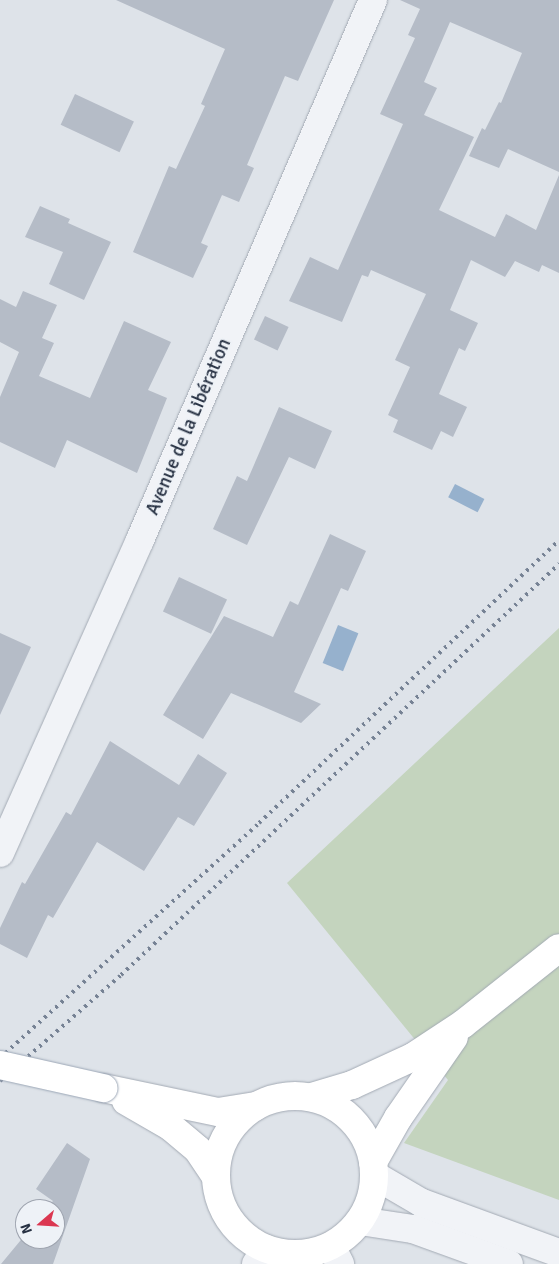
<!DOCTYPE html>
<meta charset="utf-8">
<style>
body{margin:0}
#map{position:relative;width:559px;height:1264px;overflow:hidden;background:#dee3e9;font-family:Signika,sans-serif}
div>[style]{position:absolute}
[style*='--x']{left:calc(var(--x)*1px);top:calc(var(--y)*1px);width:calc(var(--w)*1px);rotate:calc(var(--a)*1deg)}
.green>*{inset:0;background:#c4d4be}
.water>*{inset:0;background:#96b1cd;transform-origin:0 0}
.building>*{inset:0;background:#b5bcc7;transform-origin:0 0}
.roads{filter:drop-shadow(0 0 1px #a3aab4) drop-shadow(0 0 1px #a3aab4)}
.minor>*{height:28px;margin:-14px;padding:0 14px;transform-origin:14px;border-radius:14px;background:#f1f3f7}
.major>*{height:28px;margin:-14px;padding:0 14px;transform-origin:14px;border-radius:14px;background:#fff}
.major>.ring{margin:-14px;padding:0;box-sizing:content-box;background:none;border:28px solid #fff;border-radius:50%}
.rail>*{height:4px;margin-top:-2px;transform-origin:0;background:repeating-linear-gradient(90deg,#768294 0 2.5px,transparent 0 7.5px)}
.bridges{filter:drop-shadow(0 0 1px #9ca7b6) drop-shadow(0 0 1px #9ca7b6)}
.major-bridge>*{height:28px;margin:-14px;padding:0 14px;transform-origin:14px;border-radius:14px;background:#fff}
span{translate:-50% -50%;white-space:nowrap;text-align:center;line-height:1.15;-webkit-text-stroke:4px #eef2f7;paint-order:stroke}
.street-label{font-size:19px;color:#263042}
.north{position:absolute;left:15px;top:1199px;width:50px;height:50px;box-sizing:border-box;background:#eef2f7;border:1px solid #9ea4af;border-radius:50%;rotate:251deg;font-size:14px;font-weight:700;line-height:20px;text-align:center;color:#263042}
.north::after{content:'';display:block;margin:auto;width:18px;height:22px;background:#db3751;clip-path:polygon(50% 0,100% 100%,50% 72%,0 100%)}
</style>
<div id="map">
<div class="green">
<i style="clip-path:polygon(559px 628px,559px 1200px,404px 1143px,448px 1080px,287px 883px)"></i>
</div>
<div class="water">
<i style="left:455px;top:484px;width:33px;height:15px;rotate:27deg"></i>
<i style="left:338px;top:625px;width:22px;height:41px;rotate:22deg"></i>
</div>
<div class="building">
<i style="clip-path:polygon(116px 0,334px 0,298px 81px,285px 76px,247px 165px,254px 168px,239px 202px,222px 195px,201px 243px,208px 246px,193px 278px,133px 252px,169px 166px,176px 169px,205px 106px,201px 104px,225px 49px)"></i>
<i style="clip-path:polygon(400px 0,559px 0,559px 172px,508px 149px,499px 168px,469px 156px,482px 128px,485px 130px,499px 102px,501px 103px,522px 53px,450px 22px,424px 82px,437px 88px,424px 115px,474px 137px,439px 210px,495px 237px,506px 214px,536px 230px,559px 175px,559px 273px,542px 265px,539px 272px,515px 261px,505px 277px,471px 260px,450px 310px,478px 323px,465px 351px,459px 348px,439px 394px,467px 407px,453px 437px,441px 431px,432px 450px,393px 432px,398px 420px,388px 415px,410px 367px,395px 360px,426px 294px,371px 270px,368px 277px,362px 275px,342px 322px,289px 301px,310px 257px,338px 270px,403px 124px,380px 114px,415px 38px,408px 35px,420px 9px)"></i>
<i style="left:75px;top:94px;width:65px;height:34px;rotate:25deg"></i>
<i style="clip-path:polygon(40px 206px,70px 219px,68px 223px,111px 242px,84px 300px,49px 284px,63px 252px,25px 237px)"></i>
<i style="clip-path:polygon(23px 291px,57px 305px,42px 338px,54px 343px,39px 376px,90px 398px,124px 321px,171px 342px,148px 390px,167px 398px,137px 473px,67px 440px,55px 468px,0 442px,0 397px,19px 352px,0 342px,0 299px,16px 307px)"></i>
<i style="left:265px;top:316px;width:26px;height:26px;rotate:25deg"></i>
<i style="clip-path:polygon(279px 407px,332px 431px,315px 469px,289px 457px,247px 545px,213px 529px,237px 476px,247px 481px)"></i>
<i style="clip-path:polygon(330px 534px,366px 551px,348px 591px,341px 588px,294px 692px,321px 704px,301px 723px,231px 693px,203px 739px,163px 715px,224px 616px,273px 637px,290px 601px,298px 605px)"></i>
<i style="left:179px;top:577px;width:53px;height:38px;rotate:25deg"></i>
<i style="clip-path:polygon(0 633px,31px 647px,0 715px)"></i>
<i style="clip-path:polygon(110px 741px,179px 785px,198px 754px,227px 773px,194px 826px,178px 817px,144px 871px,97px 842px,53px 918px,48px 915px,27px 958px,0 944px,0 928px,22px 882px,25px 884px,66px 812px,71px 815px)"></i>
<i style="clip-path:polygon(67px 1143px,90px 1159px,53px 1264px,1px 1264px,25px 1235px,25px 1239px,55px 1239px,55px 1209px,46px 1209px,53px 1201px,36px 1189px)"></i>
</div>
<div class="roads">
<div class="minor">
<i style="--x:0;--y:853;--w:343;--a:-65.9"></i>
<i style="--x:140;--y:540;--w:588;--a:-66.66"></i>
<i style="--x:374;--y:1175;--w:56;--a:30.3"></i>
<i style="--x:422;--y:1203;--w:146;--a:20.1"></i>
<i style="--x:360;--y:1221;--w:54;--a:8.6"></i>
<i style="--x:413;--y:1229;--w:102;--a:20"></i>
<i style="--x:331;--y:1246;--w:20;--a:63"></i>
<i style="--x:256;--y:1264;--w:18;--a:-56"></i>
</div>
<div class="major">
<i style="--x:103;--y:1088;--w:117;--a:11.8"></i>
<i style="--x:218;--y:1112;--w:38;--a:-9"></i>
<i class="ring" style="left:216px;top:1096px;width:130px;height:130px"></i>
<i style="--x:312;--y:1097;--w:42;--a:-16.7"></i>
<i style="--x:352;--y:1085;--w:67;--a:-24.7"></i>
<i style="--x:413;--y:1057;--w:60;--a:-33.4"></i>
<i style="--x:463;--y:1024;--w:122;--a:-38.4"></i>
<i style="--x:126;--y:1101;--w:52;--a:30"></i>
<i style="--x:171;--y:1127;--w:35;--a:40"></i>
<i style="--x:198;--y:1150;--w:30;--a:56"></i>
<i style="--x:373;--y:1162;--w:51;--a:-60.4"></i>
<i style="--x:398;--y:1118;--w:98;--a:-55.3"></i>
</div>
</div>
<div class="rail">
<i style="--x:0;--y:1058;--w:350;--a:-42.2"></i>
<i style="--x:259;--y:823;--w:412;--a:-43.3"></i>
<i style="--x:0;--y:1081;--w:161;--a:-41.2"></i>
<i style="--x:121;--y:975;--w:601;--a:-43.18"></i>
</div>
<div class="bridges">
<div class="major-bridge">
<i style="--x:0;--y:1065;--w:106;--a:12.6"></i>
</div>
</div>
<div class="street-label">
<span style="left:189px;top:427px;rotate:-67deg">Avenue de la Libération</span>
</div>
<div class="north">N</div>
</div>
